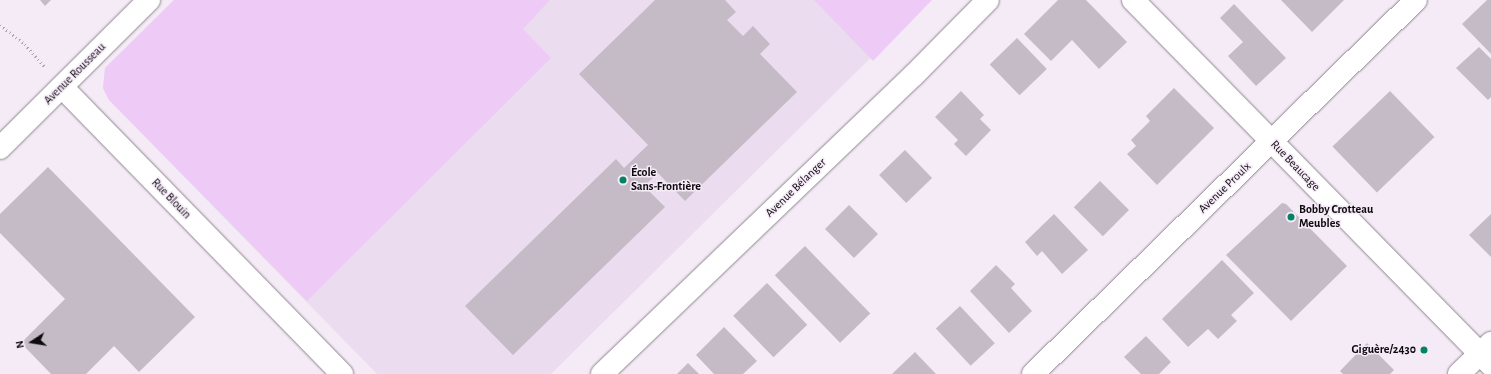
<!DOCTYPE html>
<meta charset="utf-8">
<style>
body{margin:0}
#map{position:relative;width:1491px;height:374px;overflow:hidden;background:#f5ebf7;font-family:"Alegreya Sans",sans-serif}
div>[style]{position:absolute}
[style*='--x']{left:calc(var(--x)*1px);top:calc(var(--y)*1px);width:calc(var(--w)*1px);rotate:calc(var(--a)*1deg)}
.built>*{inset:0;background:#ebdcef}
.green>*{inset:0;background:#edcbf6}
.building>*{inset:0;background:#c4bbc7;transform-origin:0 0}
.path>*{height:2.5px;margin-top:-1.25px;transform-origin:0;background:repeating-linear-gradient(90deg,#aaa2ac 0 1px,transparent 0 4px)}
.roads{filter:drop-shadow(0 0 1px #8f8691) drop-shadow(0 0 1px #8f8691)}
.minor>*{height:22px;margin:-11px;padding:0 11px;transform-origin:11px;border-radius:11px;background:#fff}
.tertiary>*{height:22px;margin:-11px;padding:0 11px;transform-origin:11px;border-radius:11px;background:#fff}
.dots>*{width:11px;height:11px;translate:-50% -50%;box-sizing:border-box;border:2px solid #f5ebf7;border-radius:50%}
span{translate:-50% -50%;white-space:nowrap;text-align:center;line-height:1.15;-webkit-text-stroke:3px #f5ebf7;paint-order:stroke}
.street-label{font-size:12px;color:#0e0b0f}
.poi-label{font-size:12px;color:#0e0b0f;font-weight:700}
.left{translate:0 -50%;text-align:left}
.right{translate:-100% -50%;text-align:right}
.north{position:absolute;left:12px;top:322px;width:40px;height:40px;-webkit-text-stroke:3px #f5ebf7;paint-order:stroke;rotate:258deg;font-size:11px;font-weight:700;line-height:16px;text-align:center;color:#0e0b0f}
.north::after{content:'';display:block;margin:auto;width:14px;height:18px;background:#0e0b0f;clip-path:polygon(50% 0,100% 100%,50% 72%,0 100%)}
</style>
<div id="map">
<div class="built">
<i style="clip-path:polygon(174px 0,929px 0,551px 374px,377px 374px,109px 100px,103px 88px,105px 68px)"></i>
</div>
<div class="green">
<i style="clip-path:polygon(174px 0,550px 0,523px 29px,551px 58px,307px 301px,109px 100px,103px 88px,105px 68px)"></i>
<i style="clip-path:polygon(814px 0,932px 0,873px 61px)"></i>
</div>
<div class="building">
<i style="clip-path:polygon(40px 0,51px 0,45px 6px)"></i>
<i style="clip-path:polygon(655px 0,725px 0,736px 12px,727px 20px,743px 36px,753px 26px,770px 44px,760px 54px,797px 92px,685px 201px,658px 173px,644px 186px,665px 207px,513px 355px,465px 306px,616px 159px,624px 168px,648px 145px,579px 74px)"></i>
<i style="clip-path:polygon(1058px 0,1086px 0,1127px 42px,1099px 69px,1072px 40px,1051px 61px,1024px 34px)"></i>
<i style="clip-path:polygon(1281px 0,1344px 0,1312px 32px)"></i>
<i style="clip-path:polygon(1487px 0,1491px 0,1491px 54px,1462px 24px)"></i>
<i style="clip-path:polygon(1234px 4px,1286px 58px,1256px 86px,1228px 56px,1243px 42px,1220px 18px)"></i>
<i style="left:1017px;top:38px;width:43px;height:38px;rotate:46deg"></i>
<i style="clip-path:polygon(1479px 47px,1491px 59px,1491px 97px,1488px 100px,1456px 68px)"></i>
<i style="clip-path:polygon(1174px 88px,1214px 128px,1157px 185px,1127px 154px,1136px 146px,1131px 140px,1150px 121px,1146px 116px)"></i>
<i style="clip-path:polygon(961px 91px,984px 115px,980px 119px,991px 130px,966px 156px,954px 144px,958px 140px,935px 117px)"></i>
<i style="left:1390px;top:91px;width:64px;height:80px;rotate:46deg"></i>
<i style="left:905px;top:150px;width:39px;height:36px;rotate:46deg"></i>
<i style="clip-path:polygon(48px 167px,195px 317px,139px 372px,114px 346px,86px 374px,51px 374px,21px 343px,65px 299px,0 233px,0 214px)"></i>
<i style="left:1100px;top:181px;width:41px;height:37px;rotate:45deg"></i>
<i style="clip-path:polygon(1282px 203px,1286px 204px,1347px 266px,1291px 321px,1226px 255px)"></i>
<i style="left:849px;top:205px;width:41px;height:34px;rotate:45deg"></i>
<i style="clip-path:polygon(1054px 214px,1088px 250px,1062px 274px,1042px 251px,1037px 256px,1025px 242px)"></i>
<i style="clip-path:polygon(1491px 214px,1491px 257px,1469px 235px)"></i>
<i style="left:805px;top:246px;width:94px;height:42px;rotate:46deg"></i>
<i style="clip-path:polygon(1222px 260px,1254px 293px,1231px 315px,1237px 321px,1218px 339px,1208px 329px,1188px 347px,1162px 319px)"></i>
<i style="clip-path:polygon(996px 265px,1015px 284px,1011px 288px,1032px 311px,1009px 333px,970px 291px)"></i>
<i style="left:767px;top:283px;width:58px;height:47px;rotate:46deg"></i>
<i style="left:960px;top:306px;width:51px;height:33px;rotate:47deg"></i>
<i style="clip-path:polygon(724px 327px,757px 361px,743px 374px,714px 374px,696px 355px)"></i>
<i style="clip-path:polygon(1146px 336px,1171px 362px,1159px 374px,1141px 374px,1124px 357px)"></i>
<i style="clip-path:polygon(1367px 343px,1394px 370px,1390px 374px,1343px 374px,1340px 371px)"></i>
<i style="clip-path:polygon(915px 352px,936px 374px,892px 374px)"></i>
<i style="clip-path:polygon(688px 363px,699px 374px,677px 374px)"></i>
</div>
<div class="path">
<i style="--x:0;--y:25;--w:31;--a:37"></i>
<i style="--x:25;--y:44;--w:30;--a:49"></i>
</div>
<div class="roads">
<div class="minor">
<i style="--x:62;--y:87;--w:401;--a:45.7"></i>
<i style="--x:0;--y:148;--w:210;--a:-44.8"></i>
<i style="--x:602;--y:374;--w:432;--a:-43.8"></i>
<i style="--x:914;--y:75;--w:105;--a:-45.4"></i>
<i style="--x:1033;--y:374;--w:535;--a:-44.32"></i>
<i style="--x:1459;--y:374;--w:45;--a:-44.1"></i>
</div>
<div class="tertiary">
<i style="--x:1133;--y:0;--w:511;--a:45.55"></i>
</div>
</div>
<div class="dots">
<i style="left:623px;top:180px;background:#018364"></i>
<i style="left:1291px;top:217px;background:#018364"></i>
<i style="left:1424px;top:350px;background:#018364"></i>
</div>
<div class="street-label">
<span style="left:75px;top:74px;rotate:-45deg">Avenue Rousseau</span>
<span style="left:1295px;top:166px;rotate:46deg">Rue Beaucage</span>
<span style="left:796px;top:188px;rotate:-44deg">Avenue Bélanger</span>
<span style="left:1225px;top:188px;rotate:-44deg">Avenue Proulx</span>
<span style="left:171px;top:199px;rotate:46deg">Rue Blouin</span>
</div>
<div class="poi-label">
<span class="left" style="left:631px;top:180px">École<br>Sans-Frontière</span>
<span class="left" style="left:1299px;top:217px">Bobby Crotteau<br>Meubles</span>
<span class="right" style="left:1416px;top:350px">Giguère/2430</span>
</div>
<div class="north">N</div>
</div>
